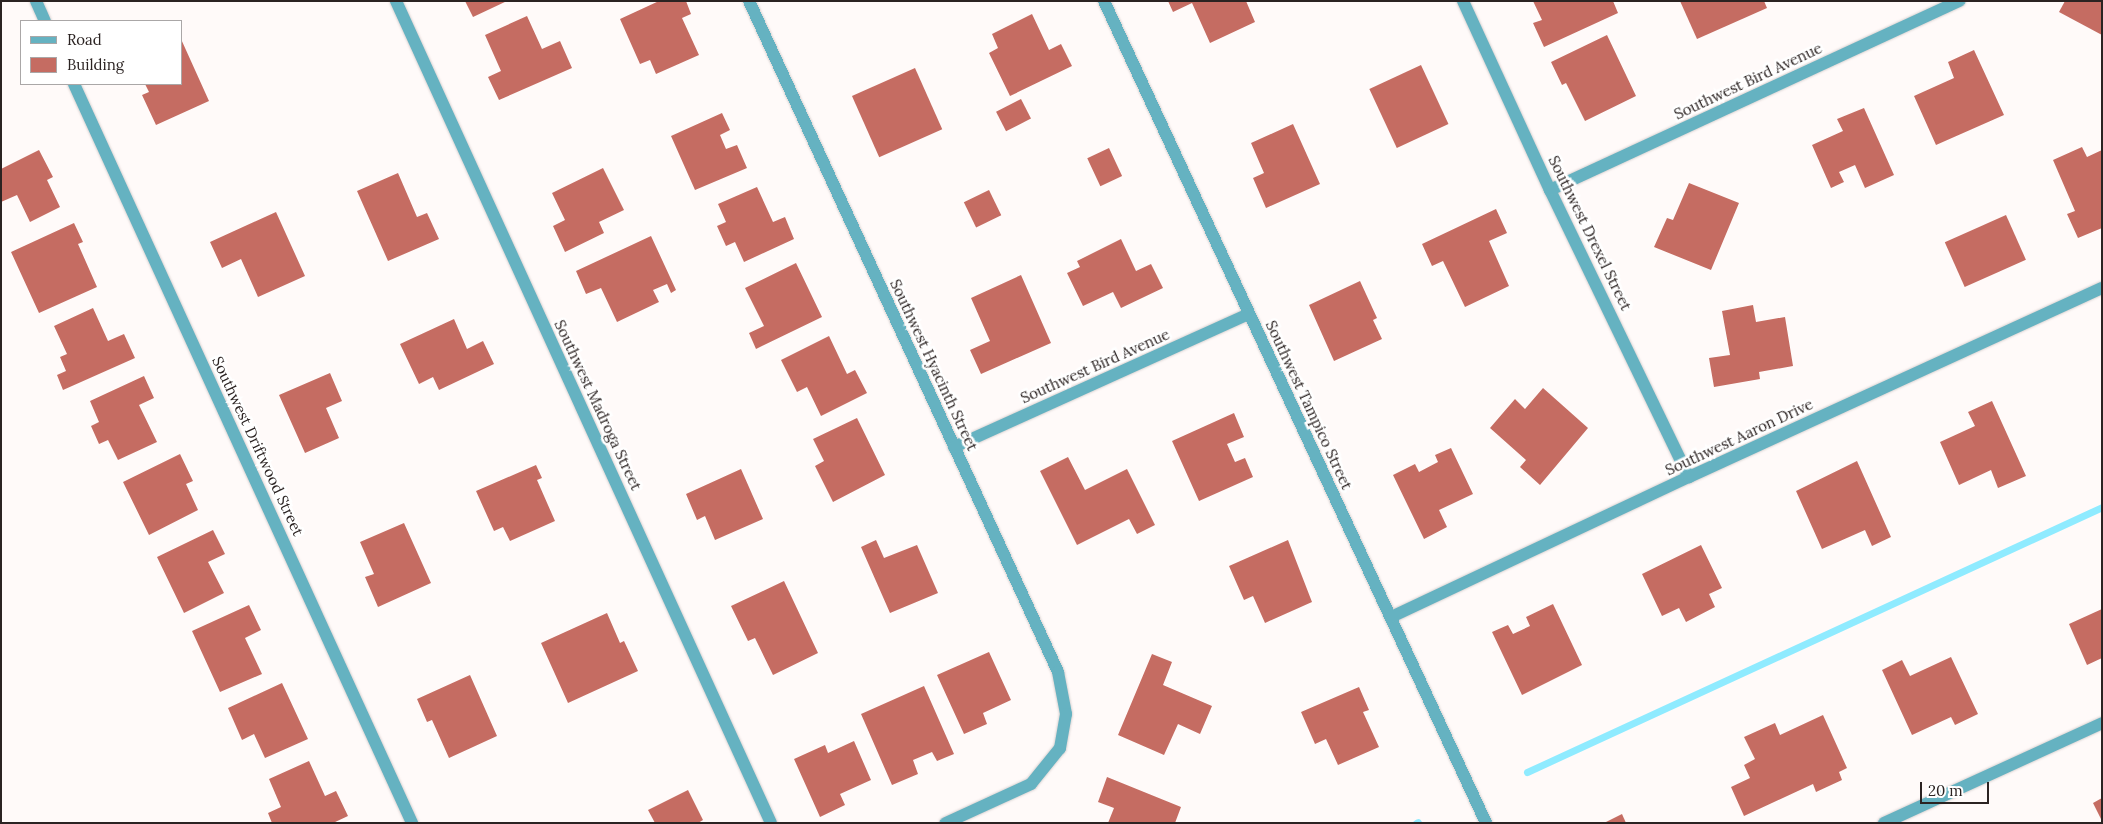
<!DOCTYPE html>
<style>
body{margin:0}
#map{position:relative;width:2103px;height:824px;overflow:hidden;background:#fffaf9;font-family:Lora,serif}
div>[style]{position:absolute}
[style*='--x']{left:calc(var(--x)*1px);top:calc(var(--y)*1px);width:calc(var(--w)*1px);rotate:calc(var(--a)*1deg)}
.stream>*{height:7px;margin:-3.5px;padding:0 3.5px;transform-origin:3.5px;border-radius:3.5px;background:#8febff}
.building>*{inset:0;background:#c56c62;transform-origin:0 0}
.roads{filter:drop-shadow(0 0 1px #d9d3d2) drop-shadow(0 0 1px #d9d3d2)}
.street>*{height:12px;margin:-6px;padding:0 6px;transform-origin:6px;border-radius:6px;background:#65b2c1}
span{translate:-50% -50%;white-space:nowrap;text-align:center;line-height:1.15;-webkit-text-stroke:5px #fff;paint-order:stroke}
.street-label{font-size:15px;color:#2b2322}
.frame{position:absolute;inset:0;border:2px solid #2b2322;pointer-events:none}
.legend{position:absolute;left:20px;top:20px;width:162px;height:65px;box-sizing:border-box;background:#fff;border:1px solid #aaa7a7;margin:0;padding:6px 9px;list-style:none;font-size:15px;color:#2b2322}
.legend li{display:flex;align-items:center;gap:10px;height:25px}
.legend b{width:25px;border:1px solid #aaa7a7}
.scale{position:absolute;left:1920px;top:782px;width:69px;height:22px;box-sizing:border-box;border:2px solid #2b2322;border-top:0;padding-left:6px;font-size:15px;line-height:18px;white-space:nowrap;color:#2b2322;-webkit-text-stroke:4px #fff;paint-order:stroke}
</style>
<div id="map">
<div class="stream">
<i style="--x:1527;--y:772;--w:633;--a:-24.74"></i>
<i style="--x:1416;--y:823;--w:2;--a:-27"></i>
</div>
<div class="building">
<i style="clip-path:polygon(465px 1px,507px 1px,473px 17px)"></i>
<i style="clip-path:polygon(659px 1px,686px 1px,691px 14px,682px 18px,699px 55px,656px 74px,650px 60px,640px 64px,620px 19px)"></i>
<i style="clip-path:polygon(1168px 1px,1246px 1px,1255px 22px,1210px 43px,1192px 3px,1173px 12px)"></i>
<i style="clip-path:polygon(1533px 1px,1613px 1px,1618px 13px,1544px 47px,1533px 23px,1542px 20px)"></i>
<i style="clip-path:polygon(1680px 1px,1764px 1px,1767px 8px,1697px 39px)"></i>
<i style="clip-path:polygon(2065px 1px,2102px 1px,2102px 35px,2059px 12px)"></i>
<i style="clip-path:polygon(1032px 14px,1049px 50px,1061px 44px,1072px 66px,1010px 96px,989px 53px,998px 48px,992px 34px)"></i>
<i style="clip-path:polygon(527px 16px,542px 49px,560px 41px,572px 68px,499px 100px,488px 77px,501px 71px,485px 35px)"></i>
<i style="clip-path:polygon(1607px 35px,1636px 96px,1585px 121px,1566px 83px,1562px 85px,1551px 62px)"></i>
<i style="clip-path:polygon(181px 39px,209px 101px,156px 125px,142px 95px,149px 92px,145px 84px,181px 84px)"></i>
<i style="clip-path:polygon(1974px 50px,2004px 115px,1936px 145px,1914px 96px,1954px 78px,1948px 62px)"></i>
<i style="left:1421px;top:65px;width:65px;height:57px;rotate:65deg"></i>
<i style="left:915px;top:68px;width:67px;height:69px;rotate:66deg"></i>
<i style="left:1021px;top:99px;width:22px;height:28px;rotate:63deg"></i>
<i style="clip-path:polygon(1864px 108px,1894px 175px,1865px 188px,1855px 165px,1839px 172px,1844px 182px,1831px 188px,1812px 145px,1843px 131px,1837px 119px)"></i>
<i style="clip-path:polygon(722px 113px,730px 130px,720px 135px,726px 149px,737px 145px,747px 168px,695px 190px,671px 136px)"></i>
<i style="clip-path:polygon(1293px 124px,1320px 184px,1266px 208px,1253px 178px,1264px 173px,1251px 143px)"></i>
<i style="clip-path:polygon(2082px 147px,2087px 157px,2102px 150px,2102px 228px,2078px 238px,2067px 214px,2075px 211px,2053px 160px)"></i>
<i style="left:1109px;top:148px;width:31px;height:24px;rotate:65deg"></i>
<i style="clip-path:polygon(39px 150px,53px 177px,47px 180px,60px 207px,30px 222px,17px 195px,1px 202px,1px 169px)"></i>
<i style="clip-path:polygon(603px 168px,624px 210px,599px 222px,604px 233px,565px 252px,553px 226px,565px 220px,552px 193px)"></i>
<i style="clip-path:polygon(398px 173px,417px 217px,427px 213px,439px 239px,388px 261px,357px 191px)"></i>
<i style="clip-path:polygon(1689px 183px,1739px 203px,1711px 270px,1654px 247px,1667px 218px,1673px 220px)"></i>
<i style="clip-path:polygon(757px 187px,773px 222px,785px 217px,794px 239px,744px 262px,735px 242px,726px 246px,717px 226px,726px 222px,718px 204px)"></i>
<i style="left:989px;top:190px;width:28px;height:28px;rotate:64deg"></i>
<i style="clip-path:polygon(1496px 209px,1507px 233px,1489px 241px,1509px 286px,1465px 307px,1443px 261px,1432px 266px,1422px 244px)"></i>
<i style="clip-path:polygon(276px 212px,305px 276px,258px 297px,241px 259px,222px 268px,210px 242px)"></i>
<i style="left:2006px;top:215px;width:49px;height:67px;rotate:66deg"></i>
<i style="clip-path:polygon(74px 223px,83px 242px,78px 244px,97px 287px,39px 313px,11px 252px)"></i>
<i style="clip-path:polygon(651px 236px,676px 290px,671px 293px,667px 284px,653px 290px,659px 302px,617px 322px,601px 288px,586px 294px,576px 271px)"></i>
<i style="clip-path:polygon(1121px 239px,1136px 271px,1151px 264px,1163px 288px,1121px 308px,1113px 292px,1083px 306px,1067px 273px,1080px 267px,1077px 261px)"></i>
<i style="clip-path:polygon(796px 263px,822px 317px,756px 349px,749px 333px,764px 326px,745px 288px)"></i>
<i style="clip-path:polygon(1021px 275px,1051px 343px,981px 374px,970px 350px,990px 341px,971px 298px)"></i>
<i style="clip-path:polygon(1360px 281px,1377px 318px,1373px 320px,1382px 339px,1334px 361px,1309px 305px)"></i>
<i style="clip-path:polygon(1753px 305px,1756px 322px,1785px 317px,1793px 366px,1759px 372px,1760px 379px,1714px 387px,1709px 358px,1730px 355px,1722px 311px)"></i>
<i style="clip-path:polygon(93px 308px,108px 341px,124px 334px,135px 358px,63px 390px,57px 375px,66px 371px,60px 357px,67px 354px,54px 326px)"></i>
<i style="clip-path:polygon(454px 319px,467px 349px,483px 341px,494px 364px,439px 390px,433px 377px,419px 384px,400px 344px)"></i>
<i style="clip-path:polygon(829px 336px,847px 374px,855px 370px,867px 393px,821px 416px,807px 387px,797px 392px,781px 360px)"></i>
<i style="clip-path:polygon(330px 373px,342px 401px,326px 408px,339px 438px,305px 453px,279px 395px)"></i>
<i style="clip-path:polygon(144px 376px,154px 398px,139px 405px,157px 442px,118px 460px,108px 440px,99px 444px,91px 426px,99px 422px,90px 401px)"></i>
<i style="clip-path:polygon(1543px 388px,1588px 428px,1540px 485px,1520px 467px,1526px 460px,1490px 428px,1515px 399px,1525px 409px)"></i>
<i style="clip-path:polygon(1992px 401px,2026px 476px,1998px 488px,1991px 470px,1959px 485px,1940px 442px,1975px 426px,1968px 412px)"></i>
<i style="clip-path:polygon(1234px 413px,1244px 437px,1227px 444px,1235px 462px,1245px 458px,1253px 477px,1199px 501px,1172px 441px)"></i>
<i style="clip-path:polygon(857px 418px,885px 475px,833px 502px,815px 466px,824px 461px,813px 439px)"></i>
<i style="clip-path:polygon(1451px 448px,1473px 494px,1439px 510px,1447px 527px,1424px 539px,1393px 475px,1415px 464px,1419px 472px,1438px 462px,1435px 455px)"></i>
<i style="clip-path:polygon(180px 454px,193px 481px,186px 484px,198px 510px,149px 535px,123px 482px)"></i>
<i style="clip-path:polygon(1068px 457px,1085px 490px,1127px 469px,1155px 525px,1137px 534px,1129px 519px,1077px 545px,1040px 471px)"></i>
<i style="clip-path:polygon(1857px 461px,1891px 537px,1872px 546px,1865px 530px,1822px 549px,1796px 491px)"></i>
<i style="clip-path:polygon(536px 465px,542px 478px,537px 480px,555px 521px,510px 541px,503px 527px,494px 531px,476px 491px)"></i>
<i style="clip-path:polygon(741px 469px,763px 519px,715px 540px,705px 516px,697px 520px,686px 494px)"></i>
<i style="clip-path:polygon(404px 523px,431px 583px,378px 607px,365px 577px,374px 574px,360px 542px)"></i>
<i style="clip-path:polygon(213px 530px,225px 554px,208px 562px,224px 593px,184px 613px,157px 557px)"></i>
<i style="clip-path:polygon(876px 540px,884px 558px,917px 545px,938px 593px,890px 613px,861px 547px)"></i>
<i style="clip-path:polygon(1288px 540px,1312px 602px,1265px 623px,1253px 596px,1244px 600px,1229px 566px)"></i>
<i style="clip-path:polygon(1701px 545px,1722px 588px,1709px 594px,1715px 607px,1686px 622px,1679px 608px,1662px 616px,1642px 574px)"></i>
<i style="clip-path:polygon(784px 581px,818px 653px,773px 675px,755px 638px,748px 641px,731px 606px)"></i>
<i style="clip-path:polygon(1553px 604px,1582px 665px,1522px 695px,1492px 632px,1508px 625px,1513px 634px,1530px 626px,1526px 617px)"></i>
<i style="clip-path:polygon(249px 605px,261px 630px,245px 638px,262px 674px,220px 692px,192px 631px)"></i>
<i style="clip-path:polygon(2102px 609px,2102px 658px,2087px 665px,2069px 624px)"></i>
<i style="clip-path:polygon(607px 613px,620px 643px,624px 641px,638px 671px,568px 703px,541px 643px)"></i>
<i style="clip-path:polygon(989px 652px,1011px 700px,983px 713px,987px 724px,964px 734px,937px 675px)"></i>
<i style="clip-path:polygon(1152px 654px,1172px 662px,1163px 685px,1212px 706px,1200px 734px,1178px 724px,1164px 755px,1118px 735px)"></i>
<i style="clip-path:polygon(1951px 657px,1978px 714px,1955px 725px,1951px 717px,1912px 735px,1882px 670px,1902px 660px,1910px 676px)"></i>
<i style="clip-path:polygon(470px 675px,497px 736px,449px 758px,432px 720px,427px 722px,417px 699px)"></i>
<i style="clip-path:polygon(282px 683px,308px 739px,265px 758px,254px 734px,242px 740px,228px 708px)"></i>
<i style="clip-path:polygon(924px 686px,954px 754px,937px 761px,932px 752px,913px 760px,918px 774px,892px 785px,861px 714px)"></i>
<i style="clip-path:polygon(1359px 687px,1369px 710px,1363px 712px,1379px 747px,1338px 765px,1326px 739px,1315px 744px,1301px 712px)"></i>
<i style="clip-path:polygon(1823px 715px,1847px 768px,1839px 772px,1842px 780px,1816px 792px,1813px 784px,1744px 816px,1731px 787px,1750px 778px,1744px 765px,1755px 759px,1744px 737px,1775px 723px,1780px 735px)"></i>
<i style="clip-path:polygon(854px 741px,871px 780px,840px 794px,845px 805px,820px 817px,794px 759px,825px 745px,828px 753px)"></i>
<i style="clip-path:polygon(309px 761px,325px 796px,336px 791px,348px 816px,333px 823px,272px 823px,268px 813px,281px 807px,269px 779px)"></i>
<i style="clip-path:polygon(1107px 777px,1181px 807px,1175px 823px,1108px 823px,1114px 808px,1098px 802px)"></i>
<i style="clip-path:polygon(688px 790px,703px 820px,698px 823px,655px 823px,648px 810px)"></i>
<i style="clip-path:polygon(2102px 798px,2102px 821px,2093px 803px)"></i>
<i style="clip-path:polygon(1622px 814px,1626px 823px,1604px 823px)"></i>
</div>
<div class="roads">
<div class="street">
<i style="--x:36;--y:1;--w:22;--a:66"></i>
<i style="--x:396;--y:1;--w:903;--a:65.48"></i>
<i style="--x:749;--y:1;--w:739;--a:65.27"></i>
<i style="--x:1058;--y:672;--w:43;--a:79.2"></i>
<i style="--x:1066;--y:714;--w:35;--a:100"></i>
<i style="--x:1060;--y:748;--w:46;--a:128.9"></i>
<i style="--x:1031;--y:784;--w:94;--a:155.4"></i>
<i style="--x:1104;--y:1;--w:906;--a:65.07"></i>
<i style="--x:1463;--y:1;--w:208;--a:65.3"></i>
<i style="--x:1550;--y:190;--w:319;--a:64.2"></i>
<i style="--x:74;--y:84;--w:813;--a:65.42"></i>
<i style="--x:1550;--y:190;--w:451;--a:-24.8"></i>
<i style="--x:954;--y:447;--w:323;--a:-24.3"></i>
<i style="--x:1391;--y:617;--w:329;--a:-25.2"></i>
<i style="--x:1689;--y:477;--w:454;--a:-24.6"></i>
<i style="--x:1884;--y:823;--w:240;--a:-24.6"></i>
</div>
</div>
<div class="street-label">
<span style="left:1748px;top:81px;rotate:-25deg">Southwest Bird Avenue</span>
<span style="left:1590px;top:233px;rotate:64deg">Southwest Drexel Street</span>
<span style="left:934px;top:365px;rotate:65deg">Southwest Hyacinth Street</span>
<span style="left:1095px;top:366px;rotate:-24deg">Southwest Bird Avenue</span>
<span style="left:598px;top:405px;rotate:65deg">Southwest Madroga Street</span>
<span style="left:1309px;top:405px;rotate:65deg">Southwest Tampico Street</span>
<span style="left:1739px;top:437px;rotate:-25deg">Southwest Aaron Drive</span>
<span style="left:258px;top:446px;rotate:65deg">Southwest Driftwood Street</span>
</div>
<div class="frame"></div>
<ul class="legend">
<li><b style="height:6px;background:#65b2c1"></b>Road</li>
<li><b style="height:14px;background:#c56c62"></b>Building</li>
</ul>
<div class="scale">20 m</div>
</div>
